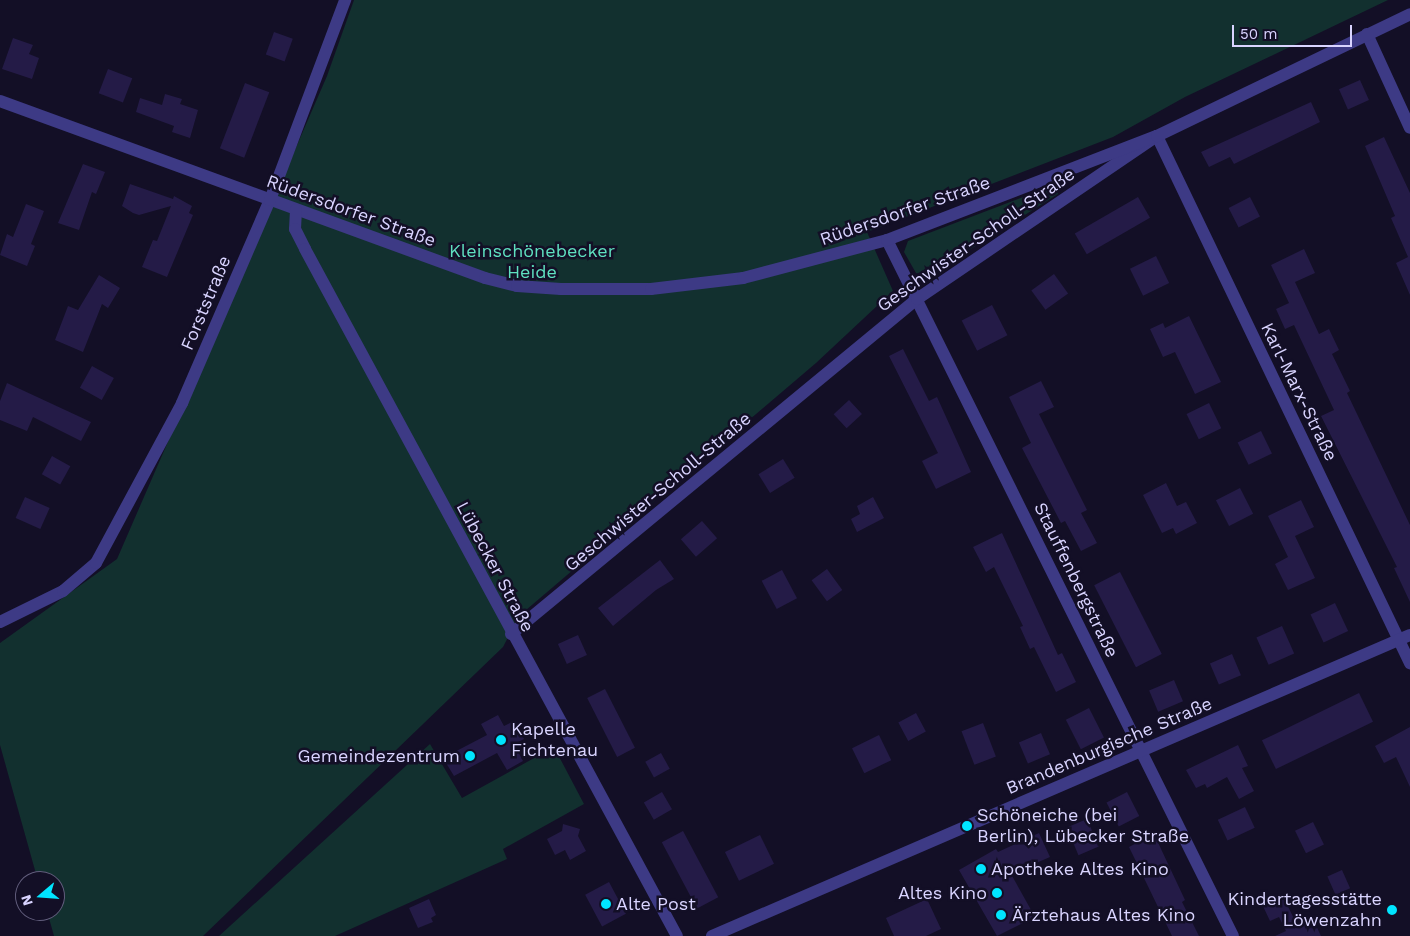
<!DOCTYPE html>
<meta charset="utf-8">
<style>
body{margin:0}
#map{position:relative;width:1410px;height:936px;overflow:hidden;background:#130f26;font-family:"Work Sans",sans-serif}
div>[style]{position:absolute}
[style*='--x']{left:calc(var(--x)*1px);top:calc(var(--y)*1px);width:calc(var(--w)*1px);rotate:calc(var(--a)*1deg)}
.green>*{inset:0;background:#12302f}
.building>*{inset:0;background:#241b47;transform-origin:0 0}
.minor>*{height:12px;margin:-6px;padding:0 6px;transform-origin:6px;border-radius:6px;background:#3d3a85}
.tertiary>*{height:12px;margin:-6px;padding:0 6px;transform-origin:6px;border-radius:6px;background:#3d3a85}
.dots>*{width:14px;height:14px;translate:-50% -50%;box-sizing:border-box;border:2px solid #130f26;border-radius:50%}
span{translate:-50% -50%;white-space:nowrap;text-align:center;line-height:1.15;-webkit-text-stroke:5px #130f26;paint-order:stroke}
.street-label{font-size:18px;color:#d9d4ff}
.park-label{font-size:18px;color:#5fe0c0}
.poi-label{font-size:18px;color:#d9d4ff}
.left{translate:0 -50%;text-align:left}
.right{translate:-100% -50%;text-align:right}
.north{position:absolute;left:15px;top:871px;width:50px;height:50px;box-sizing:border-box;background:#130f26;border:1px solid #625e7d;border-radius:50%;rotate:252deg;font-size:14px;font-weight:700;line-height:20px;text-align:center;color:#d9d4ff}
.north::after{content:'';display:block;margin:auto;width:18px;height:22px;background:#00e5ff;clip-path:polygon(50% 0,100% 100%,50% 72%,0 100%)}
.scale{position:absolute;left:1232px;top:25px;width:120px;height:22px;box-sizing:border-box;border:2px solid #d9d4ff;border-top:0;padding-left:6px;font-size:15px;line-height:18px;white-space:nowrap;color:#d9d4ff;-webkit-text-stroke:4px #130f26;paint-order:stroke}
</style>
<div id="map">
<div class="green">
<i style="clip-path:polygon(354px 0,1388px 0,1185px 97px,1113px 137px,867px 232px,893px 291px,816px 363px,519px 616px,503px 647px,203px 936px,54px 936px,47px 911px,55px 911px,55px 881px,38px 881px,0 745px,0 643px,117px 559px,327px 76px)"></i>
<i style="clip-path:polygon(1055px 185px,1058px 194px,928px 276px,916px 273px,904px 252px,908px 241px)"></i>
<i style="clip-path:polygon(430px 744px,462px 798px,554px 747px,584px 804px,503px 849px,507px 859px,335px 936px,219px 936px)"></i>
</div>
<div class="building">
<i style="left:274px;top:32px;width:20px;height:24px;rotate:20deg"></i>
<i style="clip-path:polygon(13px 38px,33px 45px,29px 54px,39px 58px,32px 79px,2px 69px)"></i>
<i style="left:108px;top:69px;width:26px;height:26px;rotate:21deg"></i>
<i style="left:1360px;top:80px;width:22px;height:23px;rotate:66deg"></i>
<i style="left:245px;top:83px;width:26px;height:70px;rotate:21deg"></i>
<i style="clip-path:polygon(165px 94px,182px 99px,180px 104px,198px 110px,190px 138px,172px 132px,174px 126px,136px 112px,140px 98px,162px 105px)"></i>
<i style="clip-path:polygon(1311px 102px,1320px 122px,1234px 164px,1230px 157px,1209px 167px,1201px 152px)"></i>
<i style="clip-path:polygon(1384px 137px,1410px 193px,1410px 295px,1396px 263px,1408px 257px,1391px 218px,1395px 216px,1365px 146px)"></i>
<i style="clip-path:polygon(83px 164px,105px 172px,96px 194px,92px 192px,79px 230px,58px 223px)"></i>
<i style="clip-path:polygon(130px 184px,173px 199px,174px 196px,192px 206px,189px 213px,193px 215px,167px 277px,142px 267px,153px 240px,157px 241px,171px 206px,139px 215px,133px 213px,122px 206px)"></i>
<i style="left:1138px;top:197px;width:24px;height:73px;rotate:60deg"></i>
<i style="left:1250px;top:197px;width:22px;height:24px;rotate:63deg"></i>
<i style="clip-path:polygon(26px 204px,44px 211px,31px 244px,35px 246px,27px 266px,0 255px,7px 234px,13px 237px)"></i>
<i style="clip-path:polygon(1304px 249px,1315px 273px,1295px 282px,1319px 334px,1329px 329px,1339px 350px,1332px 354px,1350px 391px,1347px 393px,1410px 525px,1410px 602px,1394px 568px,1397px 567px,1321px 416px,1334px 410px,1294px 325px,1285px 329px,1276px 309px,1289px 303px,1271px 265px)"></i>
<i style="left:1156px;top:256px;width:30px;height:29px;rotate:64deg"></i>
<i style="left:1054px;top:274px;width:24px;height:28px;rotate:54deg"></i>
<i style="clip-path:polygon(99px 275px,120px 288px,108px 308px,102px 304px,83px 352px,55px 340px,68px 306px,78px 310px)"></i>
<i style="left:992px;top:305px;width:34px;height:34px;rotate:63deg"></i>
<i style="clip-path:polygon(1189px 316px,1221px 382px,1195px 394px,1175px 352px,1163px 357px,1150px 329px,1163px 323px,1165px 328px)"></i>
<i style="clip-path:polygon(903px 349px,929px 401px,937px 397px,971px 472px,936px 489px,922px 461px,938px 453px,889px 356px)"></i>
<i style="left:92px;top:366px;width:25px;height:25px;rotate:29deg"></i>
<i style="clip-path:polygon(1041px 381px,1054px 407px,1039px 414px,1087px 510px,1081px 513px,1097px 543px,1081px 551px,1065px 521px,1061px 523px,1022px 448px,1031px 443px,1009px 397px)"></i>
<i style="clip-path:polygon(7px 383px,91px 422px,81px 441px,33px 417px,27px 431px,0 420px,0 401px)"></i>
<i style="left:849px;top:400px;width:19px;height:21px;rotate:47deg"></i>
<i style="left:1209px;top:403px;width:28px;height:25px;rotate:64deg"></i>
<i style="left:1261px;top:431px;width:25px;height:26px;rotate:64deg"></i>
<i style="left:52px;top:456px;width:21px;height:21px;rotate:29deg"></i>
<i style="left:783px;top:459px;width:22px;height:29px;rotate:58deg"></i>
<i style="clip-path:polygon(1166px 483px,1177px 506px,1186px 502px,1197px 523px,1176px 534px,1173px 528px,1162px 533px,1143px 495px)"></i>
<i style="left:1240px;top:488px;width:29px;height:27px;rotate:63deg"></i>
<i style="left:25px;top:497px;width:27px;height:23px;rotate:24deg"></i>
<i style="clip-path:polygon(873px 497px,884px 518px,857px 532px,851px 519px,860px 514px,857px 506px)"></i>
<i style="clip-path:polygon(1301px 500px,1314px 527px,1295px 536px,1315px 578px,1288px 590px,1275px 564px,1288px 557px,1268px 516px)"></i>
<i style="left:702px;top:521px;width:23px;height:28px;rotate:49deg"></i>
<i style="clip-path:polygon(1002px 533px,1058px 655px,1062px 653px,1076px 682px,1056px 692px,1034px 647px,1030px 649px,1020px 627px,1023px 626px,994px 567px,986px 572px,973px 547px)"></i>
<i style="clip-path:polygon(660px 560px,674px 579px,656px 590px,613px 626px,598px 608px)"></i>
<i style="left:827px;top:569px;width:26px;height:19px;rotate:54deg"></i>
<i style="left:782px;top:570px;width:32px;height:23px;rotate:62deg"></i>
<i style="left:1120px;top:572px;width:92px;height:29px;rotate:63deg"></i>
<i style="left:1335px;top:603px;width:31px;height:27px;rotate:65deg"></i>
<i style="left:1282px;top:626px;width:30px;height:28px;rotate:66deg"></i>
<i style="left:578px;top:635px;width:22px;height:22px;rotate:66deg"></i>
<i style="left:1232px;top:654px;width:23px;height:24px;rotate:67deg"></i>
<i style="left:1174px;top:680px;width:23px;height:27px;rotate:67deg"></i>
<i style="left:605px;top:689px;width:66px;height:20px;rotate:63deg"></i>
<i style="left:1359px;top:693px;width:32px;height:108px;rotate:64deg"></i>
<i style="left:1089px;top:708px;width:33px;height:26px;rotate:63deg"></i>
<i style="left:916px;top:713px;width:21px;height:20px;rotate:62deg"></i>
<i style="clip-path:polygon(498px 715px,504px 726px,514px 721px,524px 739px,514px 744px,523px 761px,507px 770px,497px 753px,454px 776px,443px 758px,487px 735px,481px 724px)"></i>
<i style="left:983px;top:723px;width:36px;height:23px;rotate:69deg"></i>
<i style="clip-path:polygon(1410px 727px,1410px 787px,1396px 757px,1384px 763px,1375px 746px)"></i>
<i style="left:1041px;top:733px;width:23px;height:24px;rotate:67deg"></i>
<i style="left:879px;top:735px;width:28px;height:30px;rotate:64deg"></i>
<i style="clip-path:polygon(1238px 745px,1248px 766px,1242px 768px,1254px 791px,1239px 799px,1227px 777px,1207px 788px,1205px 784px,1196px 788px,1186px 770px)"></i>
<i style="left:661px;top:753px;width:18px;height:18px;rotate:61deg"></i>
<i style="left:662px;top:792px;width:20px;height:21px;rotate:60deg"></i>
<i style="left:1127px;top:792px;width:27px;height:23px;rotate:63deg"></i>
<i style="left:1245px;top:807px;width:23px;height:30px;rotate:65deg"></i>
<i style="left:1087px;top:819px;width:30px;height:22px;rotate:67deg"></i>
<i style="left:1313px;top:822px;width:25px;height:20px;rotate:64deg"></i>
<i style="clip-path:polygon(563px 824px,580px 829px,578px 836px,586px 851px,570px 860px,565px 850px,555px 855px,547px 839px,562px 831px)"></i>
<i style="left:683px;top:831px;width:75px;height:24px;rotate:62deg"></i>
<i style="clip-path:polygon(1039px 833px,1050px 857px,1011px 874px,1035px 917px,997px 936px,959px 870px,996px 849px,998px 852px)"></i>
<i style="clip-path:polygon(1154px 834px,1185px 900px,1182px 902px,1199px 936px,1172px 936px,1129px 847px)"></i>
<i style="left:760px;top:835px;width:32px;height:39px;rotate:64deg"></i>
<i style="left:1342px;top:870px;width:20px;height:16px;rotate:66deg"></i>
<i style="left:609px;top:882px;width:36px;height:27px;rotate:62deg"></i>
<i style="clip-path:polygon(1282px 894px,1297px 925px,1312px 917px,1321px 936px,1275px 936px,1286px 931px,1279px 917px,1270px 921px,1262px 904px)"></i>
<i style="clip-path:polygon(429px 899px,436px 915px,431px 918px,433px 922px,418px 928px,409px 908px)"></i>
<i style="clip-path:polygon(927px 899px,941px 929px,926px 936px,894px 936px,886px 918px)"></i>
</div>
<div class="minor">
<i style="--x:1367;--y:34;--w:103;--a:65.4"></i>
<i style="--x:887;--y:240;--w:777;--a:63.57"></i>
<i style="--x:0;--y:622;--w:70;--a:-26.2"></i>
<i style="--x:63;--y:591;--w:43;--a:-40.3"></i>
<i style="--x:96;--y:563;--w:182;--a:-61.7"></i>
<i style="--x:182;--y:403;--w:221;--a:-66.6"></i>
<i style="--x:511;--y:634;--w:526;--a:-39.53"></i>
<i style="--x:917;--y:299;--w:290;--a:-34.2"></i>
<i style="--x:1157;--y:136;--w:585;--a:64.36"></i>
</div>
<div class="tertiary">
<i style="--x:0;--y:101;--w:516;--a:20.05"></i>
<i style="--x:485;--y:278;--w:33;--a:14"></i>
<i style="--x:517;--y:286;--w:44;--a:3.9"></i>
<i style="--x:561;--y:289;--w:90;--a:0"></i>
<i style="--x:651;--y:289;--w:93;--a:-6.8"></i>
<i style="--x:743;--y:278;--w:149;--a:-14.8"></i>
<i style="--x:887;--y:240;--w:289;--a:-21.1"></i>
<i style="--x:1157;--y:136;--w:281;--a:-25.7"></i>
<i style="--x:270;--y:200;--w:214;--a:-69.4"></i>
<i style="--x:296;--y:210;--w:19;--a:93"></i>
<i style="--x:295;--y:229;--w:22;--a:63"></i>
<i style="--x:305;--y:249;--w:781;--a:61.57"></i>
<i style="--x:712;--y:936;--w:760;--a:-23.33"></i>
</div>
<div class="dots">
<i style="left:501px;top:740px;background:#00e5ff"></i>
<i style="left:470px;top:756px;background:#00e5ff"></i>
<i style="left:967px;top:826px;background:#00e5ff"></i>
<i style="left:981px;top:869px;background:#00e5ff"></i>
<i style="left:997px;top:893px;background:#00e5ff"></i>
<i style="left:606px;top:904px;background:#00e5ff"></i>
<i style="left:1392px;top:910px;background:#00e5ff"></i>
<i style="left:1001px;top:915px;background:#00e5ff"></i>
</div>
<div class="street-label">
<span style="left:351px;top:211px;rotate:20deg">Rüdersdorfer Straße</span>
<span style="left:905px;top:211px;rotate:-19deg">Rüdersdorfer Straße</span>
<span style="left:976px;top:240px;rotate:-35deg">Geschwister-Scholl-Straße</span>
<span style="left:206px;top:303px;rotate:-67deg">Forststraße</span>
<span style="left:1299px;top:392px;rotate:64deg">Karl-Marx-Straße</span>
<span style="left:658px;top:492px;rotate:-40deg">Geschwister-Scholl-Straße</span>
<span style="left:495px;top:567px;rotate:62deg">Lübecker Straße</span>
<span style="left:1076px;top:580px;rotate:64deg">Stauffenbergstraße</span>
<span style="left:1109px;top:746px;rotate:-23deg">Brandenburgische Straße</span>
</div>
<div class="park-label">
<span style="left:532px;top:262px">Kleinschönebecker<br>Heide</span>
</div>
<div class="poi-label">
<span class="left" style="left:511px;top:740px">Kapelle<br>Fichtenau</span>
<span class="right" style="left:460px;top:756px">Gemeindezentrum</span>
<span class="left" style="left:977px;top:826px">Schöneiche (bei<br>Berlin), Lübecker Straße</span>
<span class="left" style="left:991px;top:869px">Apotheke Altes Kino</span>
<span class="right" style="left:987px;top:893px">Altes Kino</span>
<span class="right" style="left:1382px;top:910px">Kindertagesstätte<br>Löwenzahn</span>
<span class="left" style="left:616px;top:904px">Alte Post</span>
<span class="left" style="left:1012px;top:915px">Ärztehaus Altes Kino</span>
</div>
<div class="north">N</div>
<div class="scale">50 m</div>
</div>
